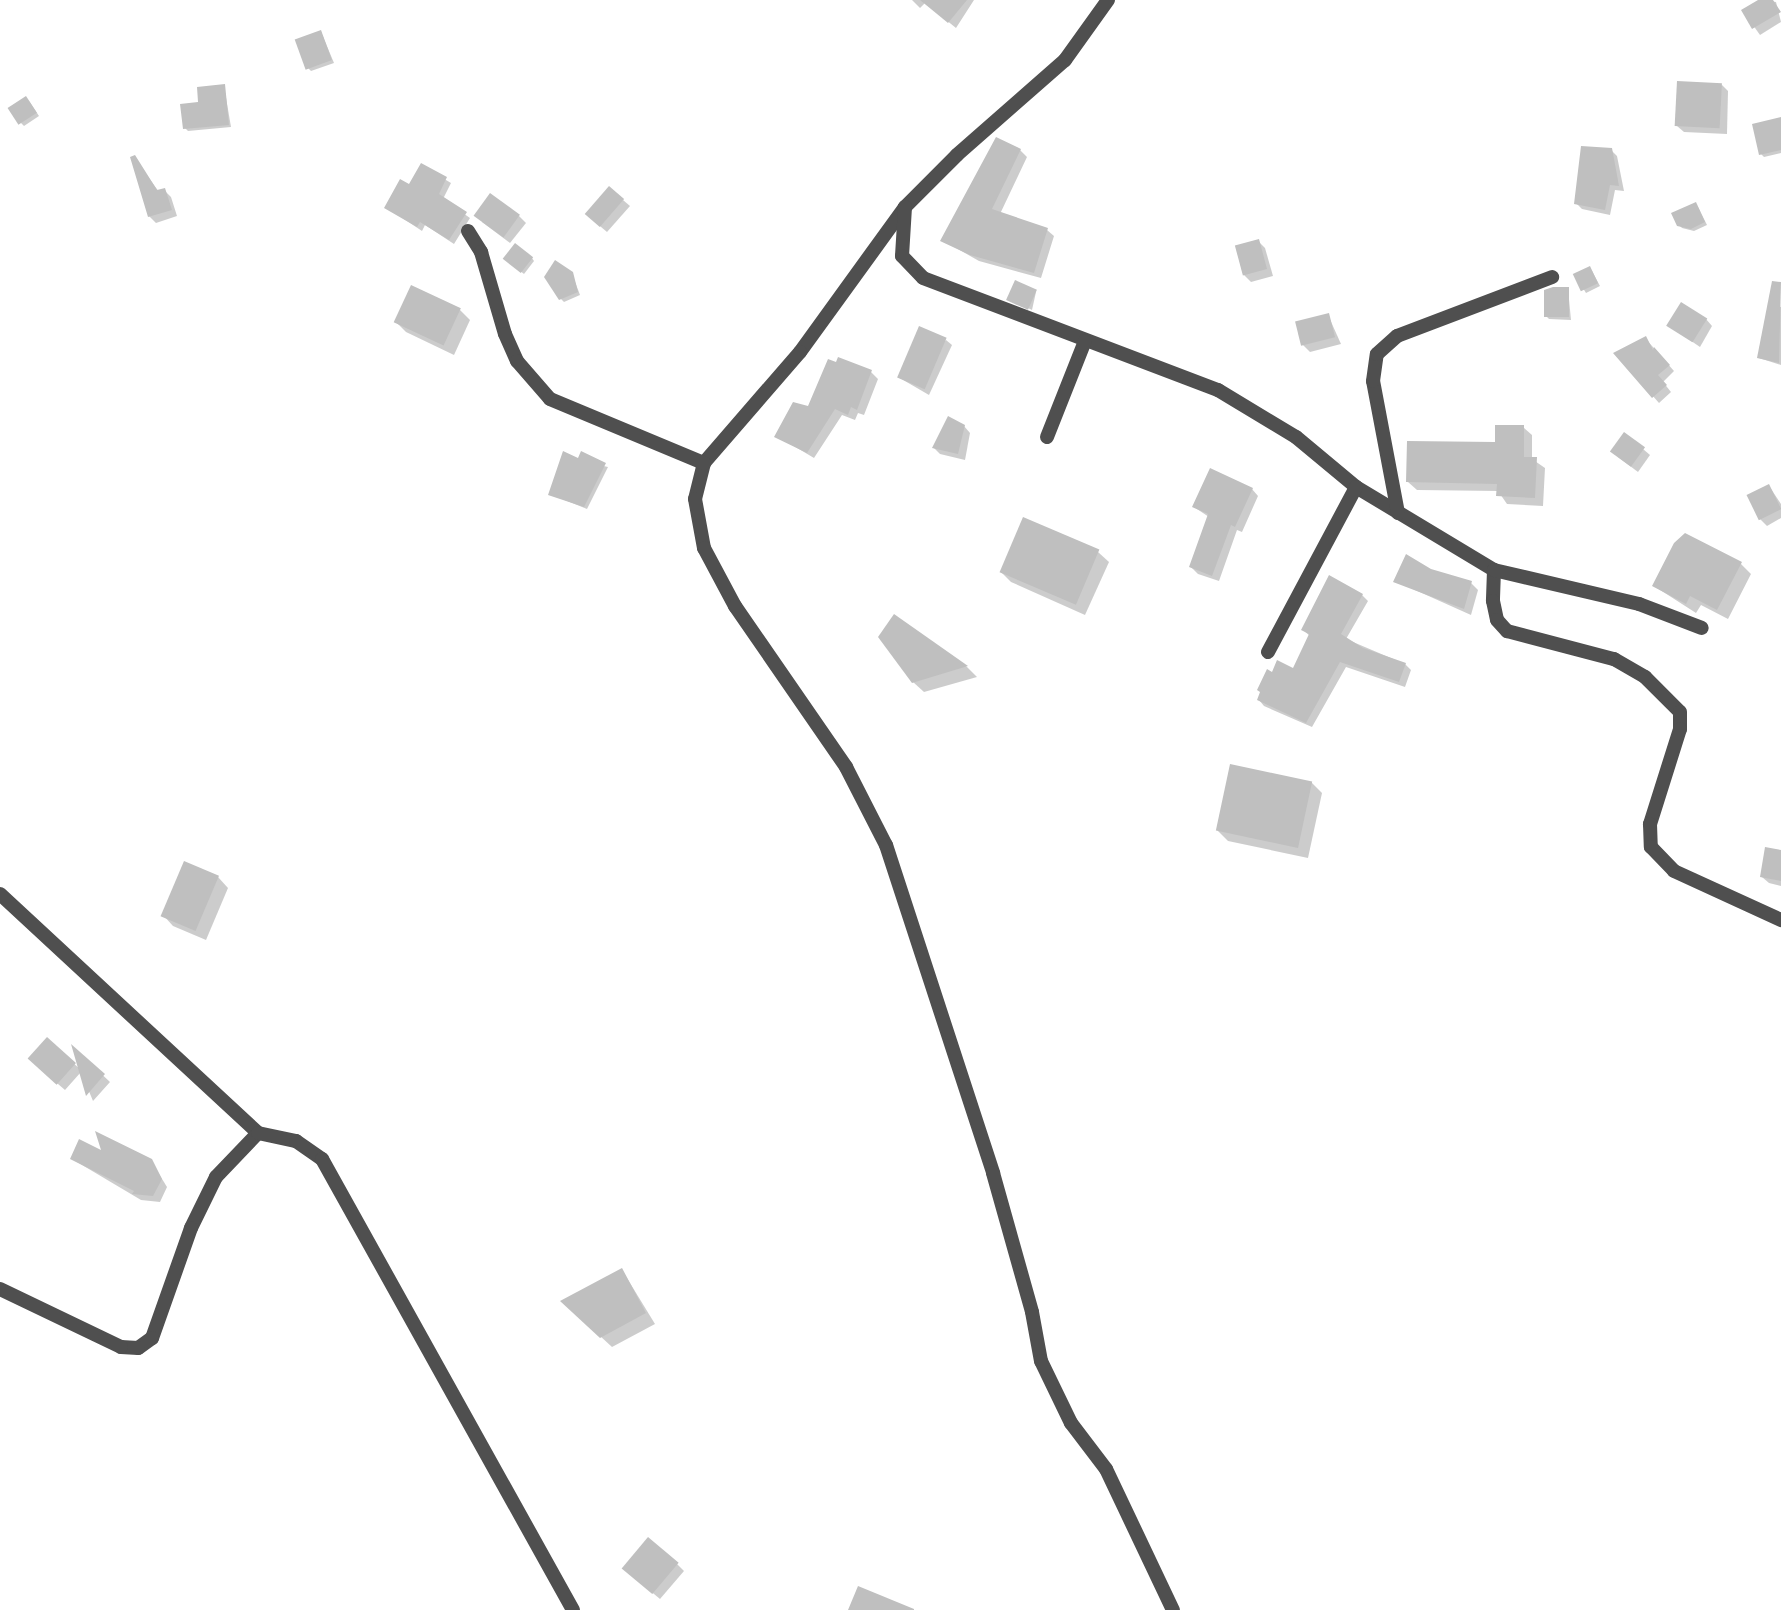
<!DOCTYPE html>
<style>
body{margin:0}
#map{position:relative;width:1781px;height:1610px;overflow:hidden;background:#fff;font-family:"Fira Sans",sans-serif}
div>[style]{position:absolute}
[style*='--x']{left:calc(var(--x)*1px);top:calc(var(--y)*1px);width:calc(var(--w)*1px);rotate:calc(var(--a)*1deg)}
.shadow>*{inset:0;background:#0003}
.building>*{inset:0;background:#bfbfbf;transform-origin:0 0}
.street>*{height:14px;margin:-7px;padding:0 7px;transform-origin:7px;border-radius:7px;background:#4f4f4f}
span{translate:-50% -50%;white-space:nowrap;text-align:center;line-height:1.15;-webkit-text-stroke:7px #fff;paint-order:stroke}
</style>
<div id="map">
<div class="shadow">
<i style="clip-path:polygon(912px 0,974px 0,956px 28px,925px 3px,920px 8px)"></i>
<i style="clip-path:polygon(1761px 0,1776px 2px,1781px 22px,1760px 35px,1743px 11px)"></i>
<i style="clip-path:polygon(321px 32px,334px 63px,311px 71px,308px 68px)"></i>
<i style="clip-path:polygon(1722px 85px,1728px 91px,1727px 134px,1684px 132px,1677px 126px)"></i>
<i style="clip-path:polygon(224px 86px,231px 127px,188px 131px,185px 128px)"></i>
<i style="clip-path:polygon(29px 101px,39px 116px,24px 126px,21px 123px)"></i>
<i style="clip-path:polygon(1781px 119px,1781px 153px,1764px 157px,1761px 154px)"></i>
<i style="clip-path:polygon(1020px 150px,1027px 157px,1000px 214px,1047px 230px,1054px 236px,1041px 278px,979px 261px,942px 240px)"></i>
<i style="clip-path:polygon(1611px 150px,1617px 156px,1624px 191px,1615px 190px,1610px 215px,1582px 209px,1576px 203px)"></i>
<i style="clip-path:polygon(134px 157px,159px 192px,164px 190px,171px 197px,177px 216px,156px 223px,149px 216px)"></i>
<i style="clip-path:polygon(421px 165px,451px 183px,443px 199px,470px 218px,454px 244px,425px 225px,422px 231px,386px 207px,410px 187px)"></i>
<i style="clip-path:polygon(623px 200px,630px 206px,607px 232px,594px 221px)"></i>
<i style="clip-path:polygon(1698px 207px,1707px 225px,1694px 231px,1682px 228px,1679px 225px)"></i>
<i style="clip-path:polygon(519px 216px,526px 223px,510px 243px,482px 222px)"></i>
<i style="clip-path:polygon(1258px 241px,1265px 248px,1273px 276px,1251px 282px,1244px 275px)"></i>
<i style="clip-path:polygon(532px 258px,534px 261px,524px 274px,508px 261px)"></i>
<i style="clip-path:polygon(1592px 271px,1600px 286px,1586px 293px,1575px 275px)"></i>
<i style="clip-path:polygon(572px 274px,580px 295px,564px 302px,561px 299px)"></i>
<i style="clip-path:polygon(1568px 289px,1571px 320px,1549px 319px,1546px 316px)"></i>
<i style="clip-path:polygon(1036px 292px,1032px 310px,1009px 299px)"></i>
<i style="clip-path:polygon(1770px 305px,1781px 307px,1781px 365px,1759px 358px)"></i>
<i style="clip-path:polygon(460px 310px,470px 320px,454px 355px,406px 332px,395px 321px)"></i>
<i style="clip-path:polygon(1328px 315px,1341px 344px,1310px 352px,1303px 345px)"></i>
<i style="clip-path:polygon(1706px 319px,1712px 326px,1700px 347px,1669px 326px)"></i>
<i style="clip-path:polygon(1645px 338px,1674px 371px,1663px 382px,1671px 392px,1659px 403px,1616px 354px)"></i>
<i style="clip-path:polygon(946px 340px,952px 345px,929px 395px,898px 377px)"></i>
<i style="clip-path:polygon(871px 372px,878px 379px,864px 415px,858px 413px,855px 420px,842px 415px,814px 458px,777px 436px,809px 408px)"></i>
<i style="clip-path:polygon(964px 426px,970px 433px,965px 460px,940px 454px,934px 448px)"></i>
<i style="clip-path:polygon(1523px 427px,1532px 435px,1532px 459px,1545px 468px,1543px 506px,1507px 504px,1498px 491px,1417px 490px,1408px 482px,1497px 444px)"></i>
<i style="clip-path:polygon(1643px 449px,1650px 455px,1638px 472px,1618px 457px)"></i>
<i style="clip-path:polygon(578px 460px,608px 467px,587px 509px,550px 494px)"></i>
<i style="clip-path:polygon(1769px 486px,1781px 504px,1781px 518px,1767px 526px,1760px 519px)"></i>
<i style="clip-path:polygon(1252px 489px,1258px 496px,1242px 532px,1237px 530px,1219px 581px,1198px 574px,1191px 567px,1209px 517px,1194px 507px)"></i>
<i style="clip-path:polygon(1098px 552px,1109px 562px,1085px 615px,1011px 582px,1001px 572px)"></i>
<i style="clip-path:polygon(1741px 564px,1751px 574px,1728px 619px,1701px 605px,1696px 613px,1654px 586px)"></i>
<i style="clip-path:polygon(1430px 571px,1471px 583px,1478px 590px,1471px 615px,1395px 581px)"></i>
<i style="clip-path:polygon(1362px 595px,1368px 601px,1346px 639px,1405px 664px,1411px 670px,1405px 687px,1346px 667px,1312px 727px,1264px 706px,1259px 700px,1273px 674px,1294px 670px,1310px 636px,1303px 630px)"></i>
<i style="clip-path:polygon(895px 616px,967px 667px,977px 677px,924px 692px,913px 682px)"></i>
<i style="clip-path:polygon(1311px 782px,1322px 793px,1308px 858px,1228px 841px,1218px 831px)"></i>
<i style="clip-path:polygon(1781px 852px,1781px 886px,1769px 883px,1762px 877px)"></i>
<i style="clip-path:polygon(218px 877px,228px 888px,206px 940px,173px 926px,163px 915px)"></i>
<i style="clip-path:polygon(47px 1040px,80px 1069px,75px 1049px,110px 1082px,93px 1101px,81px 1072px,65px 1090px,37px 1066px)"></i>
<i style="clip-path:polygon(103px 1153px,151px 1161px,167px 1187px,160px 1202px,141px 1200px,72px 1159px)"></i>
<i style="clip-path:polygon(622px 1270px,655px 1324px,612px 1347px,573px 1311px)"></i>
<i style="clip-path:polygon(677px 1564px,684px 1571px,660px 1599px,630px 1574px)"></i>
</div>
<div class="building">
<i style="clip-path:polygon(920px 0,967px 0,948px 23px)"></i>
<i style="clip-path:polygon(1758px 0,1773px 0,1781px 12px,1752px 29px,1741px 10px)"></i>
<i style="left:321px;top:30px;width:32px;height:28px;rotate:70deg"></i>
<i style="left:1677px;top:81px;width:45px;height:45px;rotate:3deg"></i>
<i style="clip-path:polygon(225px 84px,229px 125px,183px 129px,180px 104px,198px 102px,197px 87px)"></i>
<i style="left:26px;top:96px;width:20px;height:22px;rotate:57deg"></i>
<i style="clip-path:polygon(1781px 117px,1781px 150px,1759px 155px,1752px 124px)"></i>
<i style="clip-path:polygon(996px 137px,1021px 149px,992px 209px,1048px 228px,1034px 273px,970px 255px,940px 241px)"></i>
<i style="clip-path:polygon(1581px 146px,1612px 148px,1619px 186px,1610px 185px,1605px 210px,1574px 204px)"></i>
<i style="clip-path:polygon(135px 155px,157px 190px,165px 188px,172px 210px,148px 217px,130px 157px)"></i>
<i style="clip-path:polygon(421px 163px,447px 177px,439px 194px,467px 212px,449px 240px,420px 222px,417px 227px,384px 208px,400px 179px,409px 184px)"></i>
<i style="left:609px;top:186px;width:20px;height:37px;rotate:41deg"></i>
<i style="left:490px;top:193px;width:37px;height:28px;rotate:36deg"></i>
<i style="clip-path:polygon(1696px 202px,1705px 222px,1691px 229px,1677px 226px,1671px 213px)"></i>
<i style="left:1259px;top:239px;width:31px;height:25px;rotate:75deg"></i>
<i style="left:515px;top:243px;width:23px;height:20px;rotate:38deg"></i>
<i style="clip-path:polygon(555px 260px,573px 272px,578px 292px,559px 300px,544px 277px)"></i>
<i style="left:1590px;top:266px;width:19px;height:19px;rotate:65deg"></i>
<i style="left:1015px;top:280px;width:24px;height:22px;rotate:24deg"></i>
<i style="clip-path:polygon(1772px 281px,1781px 282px,1779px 363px,1757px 358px)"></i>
<i style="left:411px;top:285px;width:55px;height:41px;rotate:25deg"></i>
<i style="clip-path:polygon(1553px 287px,1569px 287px,1569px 317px,1544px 317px,1544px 290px)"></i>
<i style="left:1681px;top:302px;width:31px;height:28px;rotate:32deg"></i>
<i style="left:1329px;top:313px;width:25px;height:35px;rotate:76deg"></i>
<i style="left:919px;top:326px;width:30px;height:56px;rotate:23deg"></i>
<i style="clip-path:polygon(1646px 336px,1653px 350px,1654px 347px,1670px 365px,1658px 375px,1667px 385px,1652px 398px,1613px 353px)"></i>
<i style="clip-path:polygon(838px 357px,872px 370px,857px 410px,851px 407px,848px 415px,835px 409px,807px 453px,774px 437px,793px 402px,808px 406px,828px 359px,836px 362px)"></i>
<i style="clip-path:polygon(948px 416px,965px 425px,958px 454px,932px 448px)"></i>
<i style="clip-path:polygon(1495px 425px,1524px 425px,1524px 457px,1537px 457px,1535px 498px,1496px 496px,1497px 484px,1406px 482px,1407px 441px,1495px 442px)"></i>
<i style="left:1624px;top:432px;width:26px;height:24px;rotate:36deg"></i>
<i style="clip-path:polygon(563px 451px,578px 458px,581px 451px,606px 463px,584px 507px,548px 495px)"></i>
<i style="clip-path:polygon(1210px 468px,1253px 488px,1235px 527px,1231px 525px,1212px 576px,1189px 567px,1208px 514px,1192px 507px)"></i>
<i style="left:1769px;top:484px;width:28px;height:25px;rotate:64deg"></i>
<i style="left:1023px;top:517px;width:83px;height:60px;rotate:23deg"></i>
<i style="clip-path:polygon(1685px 533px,1742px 562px,1717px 610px,1690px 596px,1686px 604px,1652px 586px,1674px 543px)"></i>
<i style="clip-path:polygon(1406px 554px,1431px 569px,1472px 581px,1464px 609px,1393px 582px)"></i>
<i style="clip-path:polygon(1329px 575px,1363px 594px,1341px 634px,1363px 648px,1406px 663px,1399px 682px,1340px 662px,1306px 723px,1257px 700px,1260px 692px,1257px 690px,1267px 669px,1272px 672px,1277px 660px,1293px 668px,1309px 634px,1301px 630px)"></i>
<i style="clip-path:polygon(894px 614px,968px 666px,912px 683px,878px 637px)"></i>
<i style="left:1230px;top:764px;width:84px;height:68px;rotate:12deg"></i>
<i style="clip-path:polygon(1765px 847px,1781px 850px,1781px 881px,1760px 877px)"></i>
<i style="left:184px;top:861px;width:38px;height:60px;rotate:23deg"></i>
<i style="left:47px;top:1037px;width:39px;height:29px;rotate:42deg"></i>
<i style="clip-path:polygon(71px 1044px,105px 1074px,86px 1096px)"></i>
<i style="clip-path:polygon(95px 1131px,152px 1159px,162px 1179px,153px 1196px,132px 1194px,134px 1191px,70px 1159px,79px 1139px,101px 1150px)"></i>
<i style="clip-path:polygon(622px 1268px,646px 1313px,600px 1338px,560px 1301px)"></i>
<i style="left:648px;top:1537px;width:40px;height:41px;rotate:40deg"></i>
<i style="clip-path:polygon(858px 1586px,914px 1609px,914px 1610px,848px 1610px)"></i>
</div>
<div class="street">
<i style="--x:1108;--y:0;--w:74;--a:125.6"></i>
<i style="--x:1065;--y:60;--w:144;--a:138.7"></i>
<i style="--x:957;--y:155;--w:74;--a:135"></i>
<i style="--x:905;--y:207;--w:179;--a:125.9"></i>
<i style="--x:800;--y:352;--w:147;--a:130.9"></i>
<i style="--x:704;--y:463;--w:37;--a:104"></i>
<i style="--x:695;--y:499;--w:50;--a:79.6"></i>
<i style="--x:704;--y:548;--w:66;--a:61.9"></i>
<i style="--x:735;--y:606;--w:196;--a:55.4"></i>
<i style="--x:846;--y:767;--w:88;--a:62.9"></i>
<i style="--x:886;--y:845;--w:345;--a:71.9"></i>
<i style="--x:993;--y:1173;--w:144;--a:74.3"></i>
<i style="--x:1032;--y:1312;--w:50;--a:79.6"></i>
<i style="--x:1041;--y:1361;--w:69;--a:64.2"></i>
<i style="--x:1071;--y:1423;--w:58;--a:52.7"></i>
<i style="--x:1106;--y:1469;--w:156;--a:64.6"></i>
<i style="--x:905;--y:207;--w:49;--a:93.5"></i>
<i style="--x:902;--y:256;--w:30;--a:46"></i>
<i style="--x:923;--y:278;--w:316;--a:20.8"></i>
<i style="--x:1218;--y:390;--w:91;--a:31.1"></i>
<i style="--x:1296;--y:437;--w:78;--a:39.8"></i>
<i style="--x:1356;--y:487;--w:161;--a:31"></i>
<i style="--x:1494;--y:570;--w:31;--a:92"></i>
<i style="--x:1493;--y:601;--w:19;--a:78"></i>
<i style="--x:1497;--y:620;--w:15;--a:48"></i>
<i style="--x:1507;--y:631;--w:111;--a:14.7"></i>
<i style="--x:1614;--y:659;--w:36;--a:30"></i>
<i style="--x:1645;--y:677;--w:49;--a:45"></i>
<i style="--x:1680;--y:712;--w:17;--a:90"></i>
<i style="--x:1680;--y:729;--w:100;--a:107.5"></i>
<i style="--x:1650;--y:824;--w:23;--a:88"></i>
<i style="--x:1651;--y:847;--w:33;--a:46"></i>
<i style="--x:1674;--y:871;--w:118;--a:24.6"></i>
<i style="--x:468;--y:231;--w:25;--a:58"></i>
<i style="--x:481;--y:252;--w:85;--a:73.7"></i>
<i style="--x:505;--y:334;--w:30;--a:66"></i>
<i style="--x:517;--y:361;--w:50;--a:49"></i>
<i style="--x:550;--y:399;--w:167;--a:22.6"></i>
<i style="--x:1047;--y:437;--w:103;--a:-68.4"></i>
<i style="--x:1398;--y:513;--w:134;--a:-100.7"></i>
<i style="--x:1373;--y:381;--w:27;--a:-82"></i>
<i style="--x:1377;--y:354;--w:27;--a:-42"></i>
<i style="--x:1397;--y:336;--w:166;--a:-20.8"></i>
<i style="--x:1494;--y:570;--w:149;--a:13.2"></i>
<i style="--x:1639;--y:604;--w:67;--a:20.9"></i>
<i style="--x:1268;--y:652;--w:187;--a:-61.9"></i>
<i style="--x:0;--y:894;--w:352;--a:42.8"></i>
<i style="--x:258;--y:1133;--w:61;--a:133.7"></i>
<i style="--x:216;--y:1177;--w:57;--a:116.1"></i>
<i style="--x:191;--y:1228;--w:117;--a:109.5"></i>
<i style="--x:152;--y:1338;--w:17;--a:144"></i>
<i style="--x:138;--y:1348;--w:17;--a:-177"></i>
<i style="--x:121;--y:1347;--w:134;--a:-154.4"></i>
<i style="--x:258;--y:1133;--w:39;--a:12"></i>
<i style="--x:296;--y:1141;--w:32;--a:35"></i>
<i style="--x:322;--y:1159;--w:516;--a:60.9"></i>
</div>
</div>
